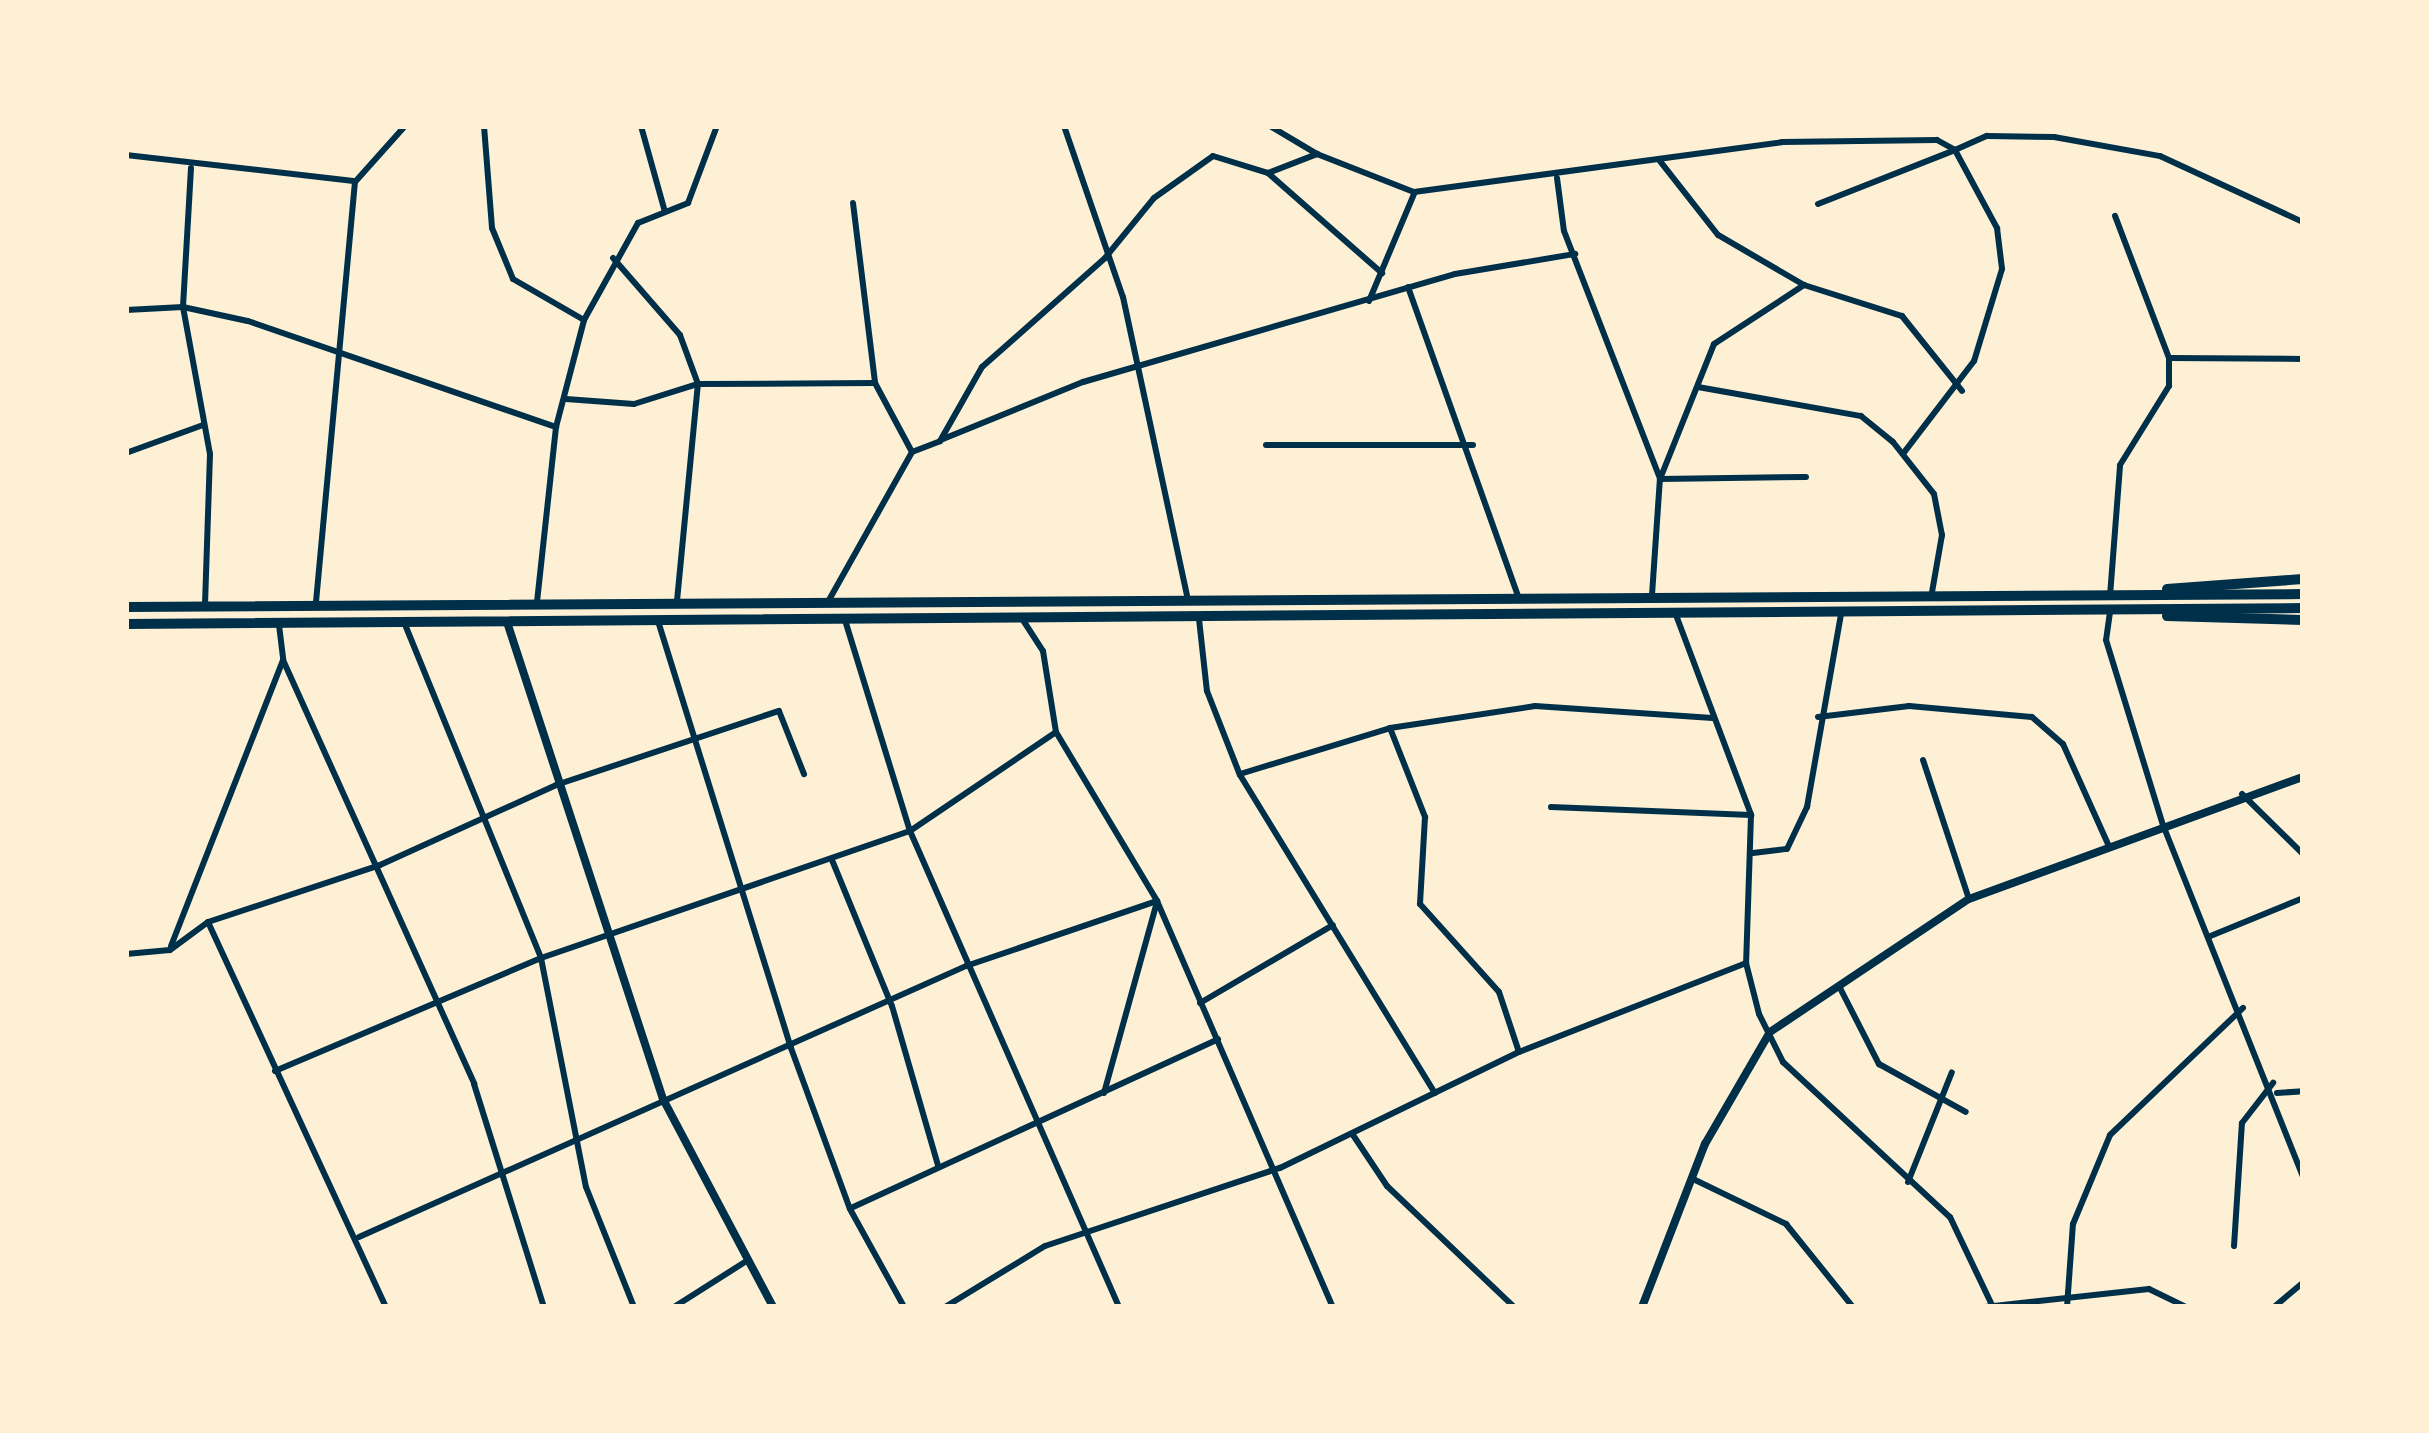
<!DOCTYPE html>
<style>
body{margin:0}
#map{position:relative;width:2429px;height:1433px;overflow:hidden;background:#fdf0d5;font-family:"Times New Roman",serif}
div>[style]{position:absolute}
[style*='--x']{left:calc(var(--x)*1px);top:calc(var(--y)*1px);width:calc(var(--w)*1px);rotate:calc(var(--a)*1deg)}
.minor>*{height:6px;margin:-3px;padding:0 3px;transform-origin:3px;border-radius:3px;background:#003049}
.tertiary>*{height:8px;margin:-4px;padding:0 4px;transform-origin:4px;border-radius:4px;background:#003049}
.primary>*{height:10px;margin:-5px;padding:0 5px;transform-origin:5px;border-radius:5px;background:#003049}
span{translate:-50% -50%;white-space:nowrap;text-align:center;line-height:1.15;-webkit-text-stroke:12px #fdf0d5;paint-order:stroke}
.frame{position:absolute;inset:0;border:129px solid #fdf0d5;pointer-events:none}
</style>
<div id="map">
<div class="minor">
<i style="--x:484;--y:126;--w:102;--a:85.5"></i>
<i style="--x:492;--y:228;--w:55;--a:67.6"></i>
<i style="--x:513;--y:279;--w:82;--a:30"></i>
<i style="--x:641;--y:126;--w:89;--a:74.4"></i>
<i style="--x:1064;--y:126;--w:181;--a:71"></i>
<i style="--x:1123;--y:297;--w:305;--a:77.9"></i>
<i style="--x:1270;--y:126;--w:55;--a:30.8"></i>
<i style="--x:126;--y:155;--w:229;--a:6.5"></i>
<i style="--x:191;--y:168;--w:139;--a:93.3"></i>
<i style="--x:183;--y:307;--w:149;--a:79.6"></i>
<i style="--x:210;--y:454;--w:151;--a:91.9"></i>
<i style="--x:1268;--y:173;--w:53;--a:-21.2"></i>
<i style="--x:1317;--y:154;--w:104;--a:21.4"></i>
<i style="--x:1414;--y:192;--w:371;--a:-7.7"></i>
<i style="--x:1782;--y:142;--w:155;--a:-0.7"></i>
<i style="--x:1937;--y:140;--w:21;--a:29"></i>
<i style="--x:1955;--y:150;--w:35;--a:-24"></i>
<i style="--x:1987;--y:136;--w:67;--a:0.9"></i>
<i style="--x:2054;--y:137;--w:108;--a:10.2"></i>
<i style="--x:2160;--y:156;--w:157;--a:24.8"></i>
<i style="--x:1557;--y:178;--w:53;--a:82.5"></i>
<i style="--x:1564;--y:231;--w:266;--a:68.8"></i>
<i style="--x:1660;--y:479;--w:146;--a:-0.8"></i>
<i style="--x:853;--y:203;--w:181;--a:83"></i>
<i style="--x:875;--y:383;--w:78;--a:61.8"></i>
<i style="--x:1818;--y:204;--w:147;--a:-21.5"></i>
<i style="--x:1955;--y:150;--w:89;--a:61.7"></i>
<i style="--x:1997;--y:228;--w:41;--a:83"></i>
<i style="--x:2002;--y:269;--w:96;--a:106.9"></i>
<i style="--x:1974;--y:361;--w:117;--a:127.4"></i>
<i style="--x:1804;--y:285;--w:103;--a:17.6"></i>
<i style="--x:1902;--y:316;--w:96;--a:51.3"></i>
<i style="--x:1408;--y:287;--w:328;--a:70.4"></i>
<i style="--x:1369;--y:301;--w:116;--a:-67.2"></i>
<i style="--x:126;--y:310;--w:57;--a:-3"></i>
<i style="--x:183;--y:307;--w:66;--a:12.2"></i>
<i style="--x:248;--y:321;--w:326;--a:19"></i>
<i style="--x:2169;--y:358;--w:134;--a:0.4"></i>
<i style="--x:1698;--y:387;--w:166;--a:10.1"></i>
<i style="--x:1861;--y:416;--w:41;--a:39.1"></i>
<i style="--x:1893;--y:442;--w:66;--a:51.7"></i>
<i style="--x:1934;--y:494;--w:42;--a:79"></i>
<i style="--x:1942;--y:535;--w:64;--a:99.9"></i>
<i style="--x:566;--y:399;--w:68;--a:4.2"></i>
<i style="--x:634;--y:404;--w:67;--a:-17.4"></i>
<i style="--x:698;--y:384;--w:52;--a:-110.2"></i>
<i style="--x:680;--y:335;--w:102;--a:-131"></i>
<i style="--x:943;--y:439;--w:151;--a:-22.2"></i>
<i style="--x:1083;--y:382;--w:387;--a:-16.2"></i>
<i style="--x:1455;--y:274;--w:122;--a:-9.5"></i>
<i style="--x:1266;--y:445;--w:207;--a:0"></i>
<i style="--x:126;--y:453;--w:82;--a:-20"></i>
<i style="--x:1652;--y:595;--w:116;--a:-86.1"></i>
<i style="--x:1660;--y:479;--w:145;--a:-68.2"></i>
<i style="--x:1714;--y:344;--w:108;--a:-33.2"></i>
<i style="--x:1804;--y:285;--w:99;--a:-149.8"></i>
<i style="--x:1718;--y:235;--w:94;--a:-128.1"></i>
<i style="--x:2110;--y:596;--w:131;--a:-85.6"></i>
<i style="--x:2120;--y:465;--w:93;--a:-58.2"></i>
<i style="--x:2169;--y:386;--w:28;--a:-90"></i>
<i style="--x:2169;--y:358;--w:152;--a:-110.8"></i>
<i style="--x:829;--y:600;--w:170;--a:-60.7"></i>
<i style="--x:912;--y:452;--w:30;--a:-21"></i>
<i style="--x:940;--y:441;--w:85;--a:-60.4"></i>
<i style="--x:982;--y:367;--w:164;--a:-41.5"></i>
<i style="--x:1105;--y:258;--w:77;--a:-50.8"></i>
<i style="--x:1154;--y:198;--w:72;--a:-35.4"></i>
<i style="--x:1213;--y:156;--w:58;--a:17.2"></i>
<i style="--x:1268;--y:173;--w:152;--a:41.3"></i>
<i style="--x:677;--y:601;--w:218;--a:-84.5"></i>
<i style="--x:698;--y:384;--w:177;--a:-0.3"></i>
<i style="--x:316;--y:602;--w:422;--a:-84.7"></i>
<i style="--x:355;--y:182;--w:75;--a:-48.2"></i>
<i style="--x:537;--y:602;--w:176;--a:-83.8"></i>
<i style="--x:556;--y:427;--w:111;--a:-75.3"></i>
<i style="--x:584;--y:320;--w:111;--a:-60.9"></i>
<i style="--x:638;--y:223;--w:54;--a:-21.8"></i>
<i style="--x:688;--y:203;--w:82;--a:-69.4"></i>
<i style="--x:2110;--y:612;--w:28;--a:98"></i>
<i style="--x:2106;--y:640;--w:194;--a:72.9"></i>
<i style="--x:2163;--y:825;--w:379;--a:68.3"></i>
<i style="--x:1676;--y:615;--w:214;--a:69.4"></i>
<i style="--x:1751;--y:815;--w:148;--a:91.9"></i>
<i style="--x:1746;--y:963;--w:53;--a:75.7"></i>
<i style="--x:1759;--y:1014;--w:54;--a:63.4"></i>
<i style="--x:1783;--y:1062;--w:228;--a:42.9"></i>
<i style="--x:1950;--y:1217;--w:100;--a:64.5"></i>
<i style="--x:1021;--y:617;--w:40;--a:57.1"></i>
<i style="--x:1043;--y:651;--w:82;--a:80.9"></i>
<i style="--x:1056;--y:732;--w:197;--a:59.1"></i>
<i style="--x:1157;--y:901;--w:443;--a:66.6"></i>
<i style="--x:1199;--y:619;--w:72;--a:83.7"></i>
<i style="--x:1207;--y:691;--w:90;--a:68.6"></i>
<i style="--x:1240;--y:775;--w:373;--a:58.5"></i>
<i style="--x:845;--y:620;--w:221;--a:72.9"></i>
<i style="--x:910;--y:831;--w:520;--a:66.29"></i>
<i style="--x:658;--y:621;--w:447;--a:72.7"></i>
<i style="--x:791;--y:1048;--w:171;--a:69.9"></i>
<i style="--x:850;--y:1209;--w:112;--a:61.1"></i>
<i style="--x:404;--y:622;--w:363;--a:67.8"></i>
<i style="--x:541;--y:958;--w:233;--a:78.9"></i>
<i style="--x:586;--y:1187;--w:129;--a:68.2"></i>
<i style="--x:279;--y:625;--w:35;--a:83"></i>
<i style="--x:283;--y:660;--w:465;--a:65.7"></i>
<i style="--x:474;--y:1084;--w:234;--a:72.6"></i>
<i style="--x:1818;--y:717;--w:92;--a:-6.9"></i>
<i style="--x:1909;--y:706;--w:123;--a:5.1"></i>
<i style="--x:2032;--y:717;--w:41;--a:41.1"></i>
<i style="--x:2063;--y:744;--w:110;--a:65.8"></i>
<i style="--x:1390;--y:728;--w:96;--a:68.5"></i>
<i style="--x:1425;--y:817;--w:87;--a:93.3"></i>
<i style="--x:1420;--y:904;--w:118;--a:48.1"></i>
<i style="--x:1499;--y:992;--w:63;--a:71.6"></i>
<i style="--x:1923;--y:760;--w:146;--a:71.7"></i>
<i style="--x:1240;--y:774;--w:157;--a:-17"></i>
<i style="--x:1390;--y:728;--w:147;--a:-8.6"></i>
<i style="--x:1535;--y:706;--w:178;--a:3.9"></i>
<i style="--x:2242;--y:794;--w:86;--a:44.5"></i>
<i style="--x:1551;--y:807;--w:200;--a:2.3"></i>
<i style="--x:1753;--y:853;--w:34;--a:-7"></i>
<i style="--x:1787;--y:849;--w:47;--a:-64.5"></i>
<i style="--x:1807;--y:807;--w:195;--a:-80"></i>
<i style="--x:832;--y:860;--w:158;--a:67.7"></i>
<i style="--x:892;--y:1006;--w:166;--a:73.9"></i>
<i style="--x:208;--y:922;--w:424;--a:65.2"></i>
<i style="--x:2208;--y:937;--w:103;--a:-22.3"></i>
<i style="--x:171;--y:946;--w:307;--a:-68.6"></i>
<i style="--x:126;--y:954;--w:44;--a:-5.2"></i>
<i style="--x:170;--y:950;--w:47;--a:-36.4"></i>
<i style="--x:208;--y:922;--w:181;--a:-18.3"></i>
<i style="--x:380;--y:865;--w:193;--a:-24.4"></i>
<i style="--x:556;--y:785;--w:235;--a:-18.4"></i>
<i style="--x:779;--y:711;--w:68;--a:68.4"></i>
<i style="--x:1839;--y:986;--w:88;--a:62.9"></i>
<i style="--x:1879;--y:1064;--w:99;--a:28.9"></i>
<i style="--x:1200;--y:1003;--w:154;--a:-30.4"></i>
<i style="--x:275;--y:1071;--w:289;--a:-23"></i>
<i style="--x:541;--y:958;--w:390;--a:-19"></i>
<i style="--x:910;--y:831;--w:176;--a:-34.1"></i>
<i style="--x:1104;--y:1093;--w:195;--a:-74.5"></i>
<i style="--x:2277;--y:1093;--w:26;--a:-4"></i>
<i style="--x:1353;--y:1135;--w:61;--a:56.3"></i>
<i style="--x:1387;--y:1186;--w:175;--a:43.6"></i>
<i style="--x:1691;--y:1178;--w:106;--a:25.8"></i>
<i style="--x:1786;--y:1224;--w:107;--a:51.1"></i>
<i style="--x:1908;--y:1182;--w:118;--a:-68.2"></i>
<i style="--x:851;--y:1208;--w:404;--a:-24.7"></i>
<i style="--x:359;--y:1237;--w:665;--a:-24.06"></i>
<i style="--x:966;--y:966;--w:202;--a:-18.8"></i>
<i style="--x:2234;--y:1246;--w:123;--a:-86.3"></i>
<i style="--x:2242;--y:1123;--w:51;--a:-52.2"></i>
<i style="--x:674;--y:1307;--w:84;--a:-32.4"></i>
<i style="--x:945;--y:1307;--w:117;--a:-31.4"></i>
<i style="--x:1045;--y:1246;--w:248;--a:-18.4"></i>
<i style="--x:1280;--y:1168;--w:266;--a:-25.9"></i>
<i style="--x:1519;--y:1052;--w:244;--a:-21.4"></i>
<i style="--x:1985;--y:1307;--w:165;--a:-6.3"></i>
<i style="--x:2149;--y:1289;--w:41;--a:25.9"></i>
<i style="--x:2067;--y:1307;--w:83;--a:-85.9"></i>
<i style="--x:2073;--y:1224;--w:96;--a:-67.4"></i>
<i style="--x:2110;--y:1135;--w:184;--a:-43.7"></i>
<i style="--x:2274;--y:1307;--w:38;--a:-40"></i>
</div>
<div class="tertiary">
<i style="--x:507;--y:622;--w:502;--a:71.89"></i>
<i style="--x:663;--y:1099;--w:235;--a:62.1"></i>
<i style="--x:1642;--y:1307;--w:175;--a:-68.9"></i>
<i style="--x:1705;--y:1144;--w:129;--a:-59.9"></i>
<i style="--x:1770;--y:1032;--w:239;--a:-33.8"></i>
<i style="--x:1969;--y:899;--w:356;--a:-20.1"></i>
</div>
<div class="primary">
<i style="--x:2167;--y:589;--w:136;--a:-4.2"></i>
<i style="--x:126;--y:607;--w:2177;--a:-0.34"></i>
<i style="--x:2167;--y:616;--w:136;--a:1.7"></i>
<i style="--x:126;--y:624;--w:2177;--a:-0.42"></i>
</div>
<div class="frame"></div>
</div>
